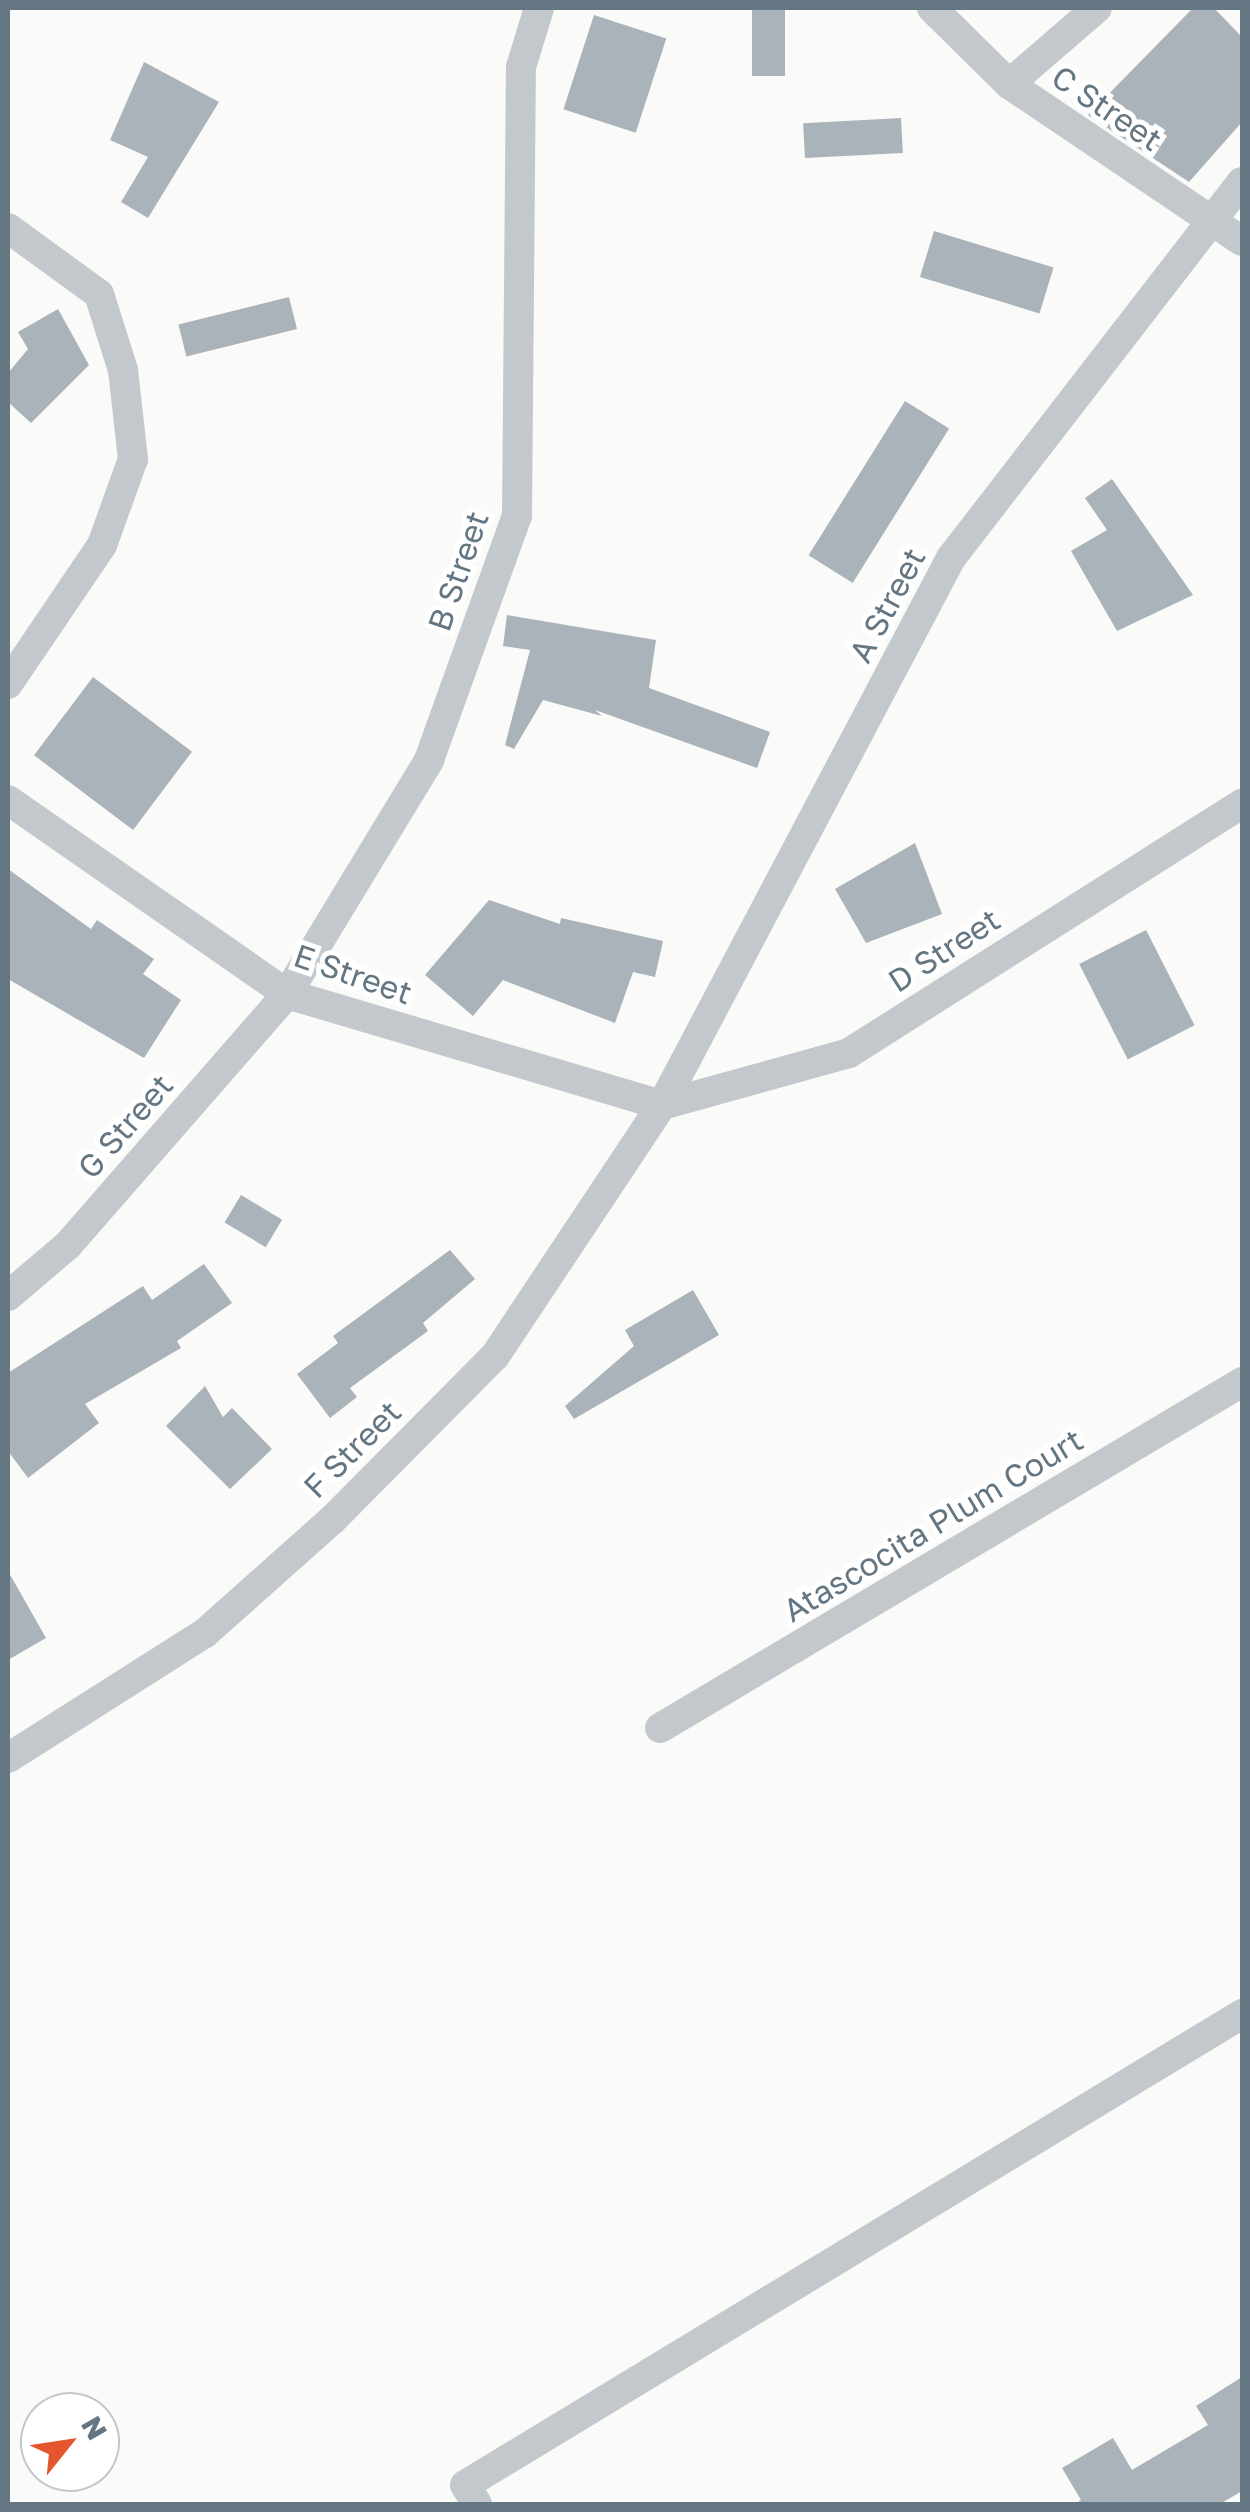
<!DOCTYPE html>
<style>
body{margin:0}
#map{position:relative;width:1250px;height:2512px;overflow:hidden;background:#fafaf8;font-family:"Golos Text",sans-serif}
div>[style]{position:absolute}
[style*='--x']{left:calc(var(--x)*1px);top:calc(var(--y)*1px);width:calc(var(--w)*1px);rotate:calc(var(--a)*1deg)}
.building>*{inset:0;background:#aab3b9;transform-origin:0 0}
.street>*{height:30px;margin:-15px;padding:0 15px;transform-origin:15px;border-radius:15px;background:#c3c8cc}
span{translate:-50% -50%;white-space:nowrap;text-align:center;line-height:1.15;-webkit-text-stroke:10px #fff;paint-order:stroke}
.street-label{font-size:32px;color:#657683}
.frame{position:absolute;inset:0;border:10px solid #657683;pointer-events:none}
.north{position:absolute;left:20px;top:2392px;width:100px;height:100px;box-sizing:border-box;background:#fff;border:2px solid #c1c8cd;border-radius:50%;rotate:60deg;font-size:28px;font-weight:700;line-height:40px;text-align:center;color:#657683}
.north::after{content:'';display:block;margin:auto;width:35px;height:45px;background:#e4572e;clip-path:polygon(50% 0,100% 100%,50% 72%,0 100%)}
</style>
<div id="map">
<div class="building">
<i style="left:752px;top:8px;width:33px;height:68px"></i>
<i style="clip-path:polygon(1193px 8px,1214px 8px,1242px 37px,1242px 122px,1189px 182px,1088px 115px)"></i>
<i style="left:594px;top:15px;width:76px;height:99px;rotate:18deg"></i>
<i style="clip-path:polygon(144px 62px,219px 102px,148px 218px,121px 202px,148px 157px,110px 140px)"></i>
<i style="left:901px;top:118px;width:35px;height:98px;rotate:87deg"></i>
<i style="left:934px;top:231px;width:125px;height:48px;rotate:17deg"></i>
<i style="left:289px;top:297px;width:33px;height:114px;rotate:76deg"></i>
<i style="clip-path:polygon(58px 309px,89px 365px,31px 423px,8px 402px,8px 373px,28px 349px,18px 332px)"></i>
<i style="left:905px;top:401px;width:52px;height:182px;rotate:32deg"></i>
<i style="clip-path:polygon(1112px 479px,1193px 595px,1117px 631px,1071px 551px,1107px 530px,1085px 498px)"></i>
<i style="clip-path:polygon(507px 615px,656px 640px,649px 688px,770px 732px,757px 768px,595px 710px,602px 716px,543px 700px,514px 749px,505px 745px,530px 650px,503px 646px)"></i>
<i style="left:93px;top:677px;width:124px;height:98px;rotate:37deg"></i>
<i style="clip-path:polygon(915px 843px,942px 914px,866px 943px,835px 889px)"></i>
<i style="clip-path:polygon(8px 869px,91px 929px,97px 920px,154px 959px,143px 974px,181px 1000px,144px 1058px,8px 979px)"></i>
<i style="clip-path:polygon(489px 900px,560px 924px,561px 918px,663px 941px,655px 977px,633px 972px,615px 1023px,503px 980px,473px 1016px,425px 975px)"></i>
<i style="left:1146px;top:930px;width:107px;height:75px;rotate:63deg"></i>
<i style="left:241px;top:1195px;width:48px;height:32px;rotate:31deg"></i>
<i style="clip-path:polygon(450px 1250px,475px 1279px,423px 1323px,428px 1331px,350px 1388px,357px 1397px,330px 1418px,297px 1374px,338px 1343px,333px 1336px)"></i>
<i style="clip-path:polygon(204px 1264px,232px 1303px,177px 1341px,181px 1348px,85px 1404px,99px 1423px,28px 1478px,8px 1451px,8px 1373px,143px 1286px,152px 1300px)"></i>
<i style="clip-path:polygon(693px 1290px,719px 1335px,574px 1419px,565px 1406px,634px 1346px,625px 1330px)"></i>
<i style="clip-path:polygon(205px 1386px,223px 1417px,232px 1408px,272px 1449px,230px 1489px,166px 1426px)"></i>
<i style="clip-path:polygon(8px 1571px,46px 1638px,8px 1660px)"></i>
<i style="clip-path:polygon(1242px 2377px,1242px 2491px,1220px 2504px,1074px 2504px,1081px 2500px,1062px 2468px,1113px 2438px,1132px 2470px,1208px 2425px,1196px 2406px)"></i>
</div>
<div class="street">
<i style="--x:932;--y:8;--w:108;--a:44.6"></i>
<i style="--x:1009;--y:84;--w:281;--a:34"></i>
<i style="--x:1009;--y:84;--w:116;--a:-40.8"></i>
<i style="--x:8;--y:228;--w:112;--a:36"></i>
<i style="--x:99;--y:294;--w:80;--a:72.5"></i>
<i style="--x:123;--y:370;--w:90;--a:83.6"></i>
<i style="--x:133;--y:459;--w:91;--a:109.8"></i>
<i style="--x:102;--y:545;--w:168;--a:124.1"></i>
<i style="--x:8;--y:800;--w:340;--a:34.8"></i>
<i style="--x:287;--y:994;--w:391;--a:16.5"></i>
<i style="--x:662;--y:1105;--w:194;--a:-15.5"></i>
<i style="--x:849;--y:1053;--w:465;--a:-32.4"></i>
<i style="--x:8;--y:1296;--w:79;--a:-40.4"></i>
<i style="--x:68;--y:1245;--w:333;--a:-48.9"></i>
<i style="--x:287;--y:994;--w:274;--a:-58.7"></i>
<i style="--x:429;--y:760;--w:259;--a:-70.2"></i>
<i style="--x:517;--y:516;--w:449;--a:-89.5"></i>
<i style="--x:521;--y:67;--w:62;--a:-73"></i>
<i style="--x:660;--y:1728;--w:677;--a:-30.73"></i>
<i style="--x:8;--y:1758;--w:233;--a:-32.4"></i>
<i style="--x:205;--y:1633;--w:171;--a:-41.7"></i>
<i style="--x:333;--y:1519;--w:230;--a:-45.2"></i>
<i style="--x:495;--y:1356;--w:301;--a:-56.4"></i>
<i style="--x:662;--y:1105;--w:619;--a:-62.15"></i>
<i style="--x:951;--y:558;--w:475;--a:-52.3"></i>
<i style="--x:477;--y:2504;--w:22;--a:-122"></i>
<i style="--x:465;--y:2485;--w:909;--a:-31.22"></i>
</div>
<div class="street-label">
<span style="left:1107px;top:108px;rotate:34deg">C Street</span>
<span style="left:458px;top:571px;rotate:-71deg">B Street</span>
<span style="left:887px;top:605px;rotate:-62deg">A Street</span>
<span style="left:944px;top:950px;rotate:-33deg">D Street</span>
<span style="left:353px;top:974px;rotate:19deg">E Street</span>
<span style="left:125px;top:1126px;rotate:-49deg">G Street</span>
<span style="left:352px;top:1449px;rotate:-45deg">F Street</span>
<span style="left:933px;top:1525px;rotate:-31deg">Atascocita Plum Court</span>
</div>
<div class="frame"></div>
<div class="north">N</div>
</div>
